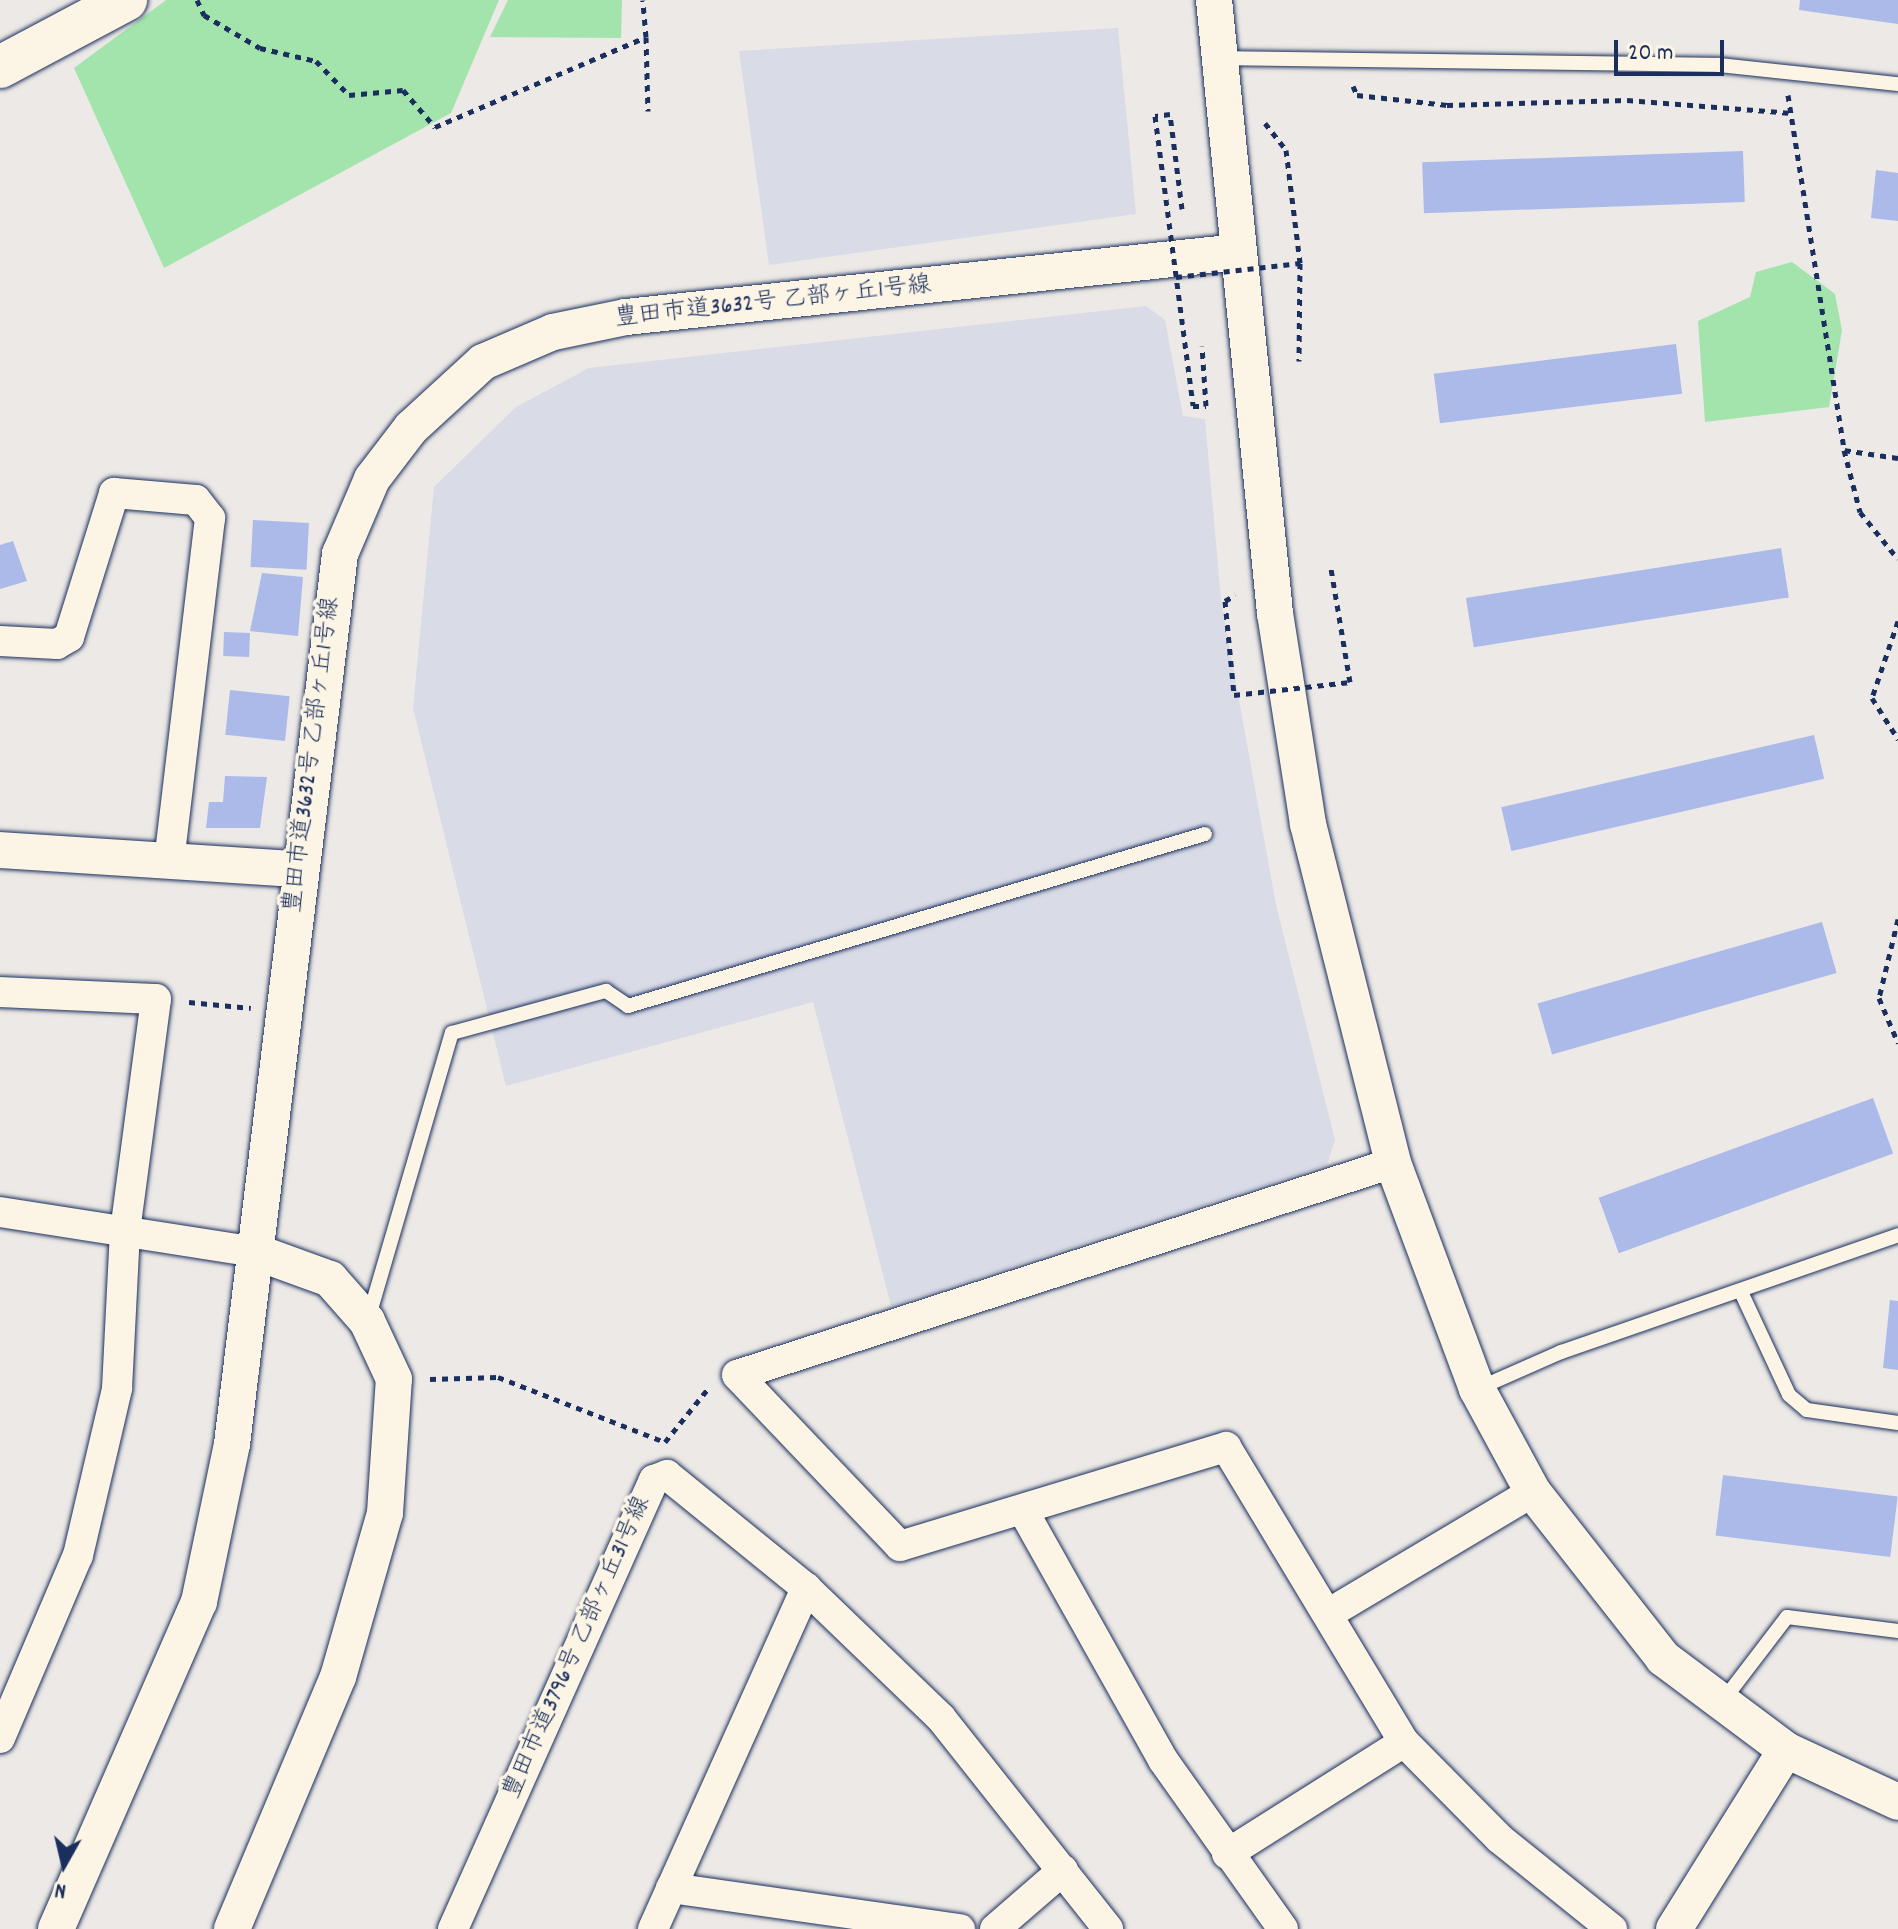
<!DOCTYPE html>
<meta charset="utf-8">
<style>
body{margin:0}
#map{position:relative;width:1898px;height:1929px;overflow:hidden;background:#ece9e6;font-family:Dekko,"Klee One",sans-serif}
div>[style]{position:absolute}
[style*='--x']{left:calc(var(--x)*1px);top:calc(var(--y)*1px);width:calc(var(--w)*1px);rotate:calc(var(--a)*1deg)}
.built>*{inset:0;background:#d9dbe7}
.green>*{inset:0;background:#a3e4ad}
.building>*{inset:0;background:#acbaea;transform-origin:0 0}
.path>*{height:5px;margin-top:-2.5px;transform-origin:0;background:repeating-linear-gradient(90deg,#1b2f5e 0 6px,transparent 0 12px)}
.roads{filter:drop-shadow(0 0 2px #1b2f5e) drop-shadow(0 0 2px #1b2f5e)}
.service>*{height:14px;margin:-7px;padding:0 7px;transform-origin:7px;border-radius:7px;background:#fcf5e5}
.minor>*{height:30px;margin:-15px;padding:0 15px;transform-origin:15px;border-radius:15px;background:#fcf5e5}
.tertiary>*{height:36px;margin:-18px;padding:0 18px;transform-origin:18px;border-radius:18px;background:#fcf5e5}
.secondary>*{height:42px;margin:-21px;padding:0 21px;transform-origin:21px;border-radius:21px;background:#fcf5e5}
.path-bridge>*{height:5px;margin-top:-2.5px;transform-origin:0;background:repeating-linear-gradient(90deg,#1b2f5e 0 6px,transparent 0 12px)}
span{translate:-50% -50%;white-space:nowrap;text-align:center;line-height:1.15;-webkit-text-stroke:7px #fcf5e5;paint-order:stroke}
.street-label{font-size:24px;color:#1b2f5e}
.north{position:absolute;left:24px;top:1825px;width:80px;height:80px;-webkit-text-stroke:6px #fcf5e5;paint-order:stroke;rotate:188deg;font-size:22px;font-weight:700;line-height:32px;text-align:center;color:#1b2f5e}
.north::after{content:'';display:block;margin:auto;width:28px;height:36px;background:#1b2f5e;clip-path:polygon(50% 0,100% 100%,50% 72%,0 100%)}
.scale{position:absolute;left:1614px;top:40px;width:110px;height:36px;box-sizing:border-box;border:4px solid #1b2f5e;border-top:0;padding-left:10px;font-size:24px;line-height:28px;white-space:nowrap;color:#1b2f5e;-webkit-text-stroke:6px #fcf5e5;paint-order:stroke}
</style>
<div id="map">
<div class="built">
<i style="clip-path:polygon(1118px 28px,1136px 214px,769px 265px,739px 51px)"></i>
<i style="clip-path:polygon(1146px 306px,1165px 320px,1183px 416px,1205px 419px,1221px 600px,1276px 905px,1335px 1140px,1327px 1165px,891px 1306px,813px 1002px,506px 1086px,413px 708px,434px 487px,516px 407px,589px 368px)"></i>
</div>
<div class="green">
<i style="clip-path:polygon(166px 0,499px 0,451px 113px,164px 268px,74px 68px)"></i>
<i style="clip-path:polygon(508px 0,622px 0,621px 38px,490px 37px)"></i>
<i style="clip-path:polygon(1792px 262px,1835px 294px,1842px 330px,1829px 407px,1705px 422px,1698px 321px,1750px 297px,1756px 272px)"></i>
</div>
<div class="building">
<i style="clip-path:polygon(1800px 0,1898px 0,1898px 24px,1799px 10px)"></i>
<i style="left:1743px;top:151px;width:51px;height:321px;rotate:88deg"></i>
<i style="clip-path:polygon(1876px 170px,1898px 173px,1898px 221px,1871px 218px)"></i>
<i style="left:1676px;top:344px;width:50px;height:244px;rotate:83deg"></i>
<i style="left:253px;top:520px;width:56px;height:47px;rotate:3deg"></i>
<i style="clip-path:polygon(13px 541px,27px 581px,0 589px,0 545px)"></i>
<i style="left:1781px;top:548px;width:50px;height:319px;rotate:81deg"></i>
<i style="clip-path:polygon(262px 573px,303px 577px,298px 636px,250px 631px)"></i>
<i style="left:224px;top:632px;width:26px;height:24px;rotate:2deg"></i>
<i style="left:230px;top:690px;width:60px;height:45px;rotate:6deg"></i>
<i style="left:1814px;top:735px;width:45px;height:321px;rotate:77deg"></i>
<i style="clip-path:polygon(225px 776px,267px 777px,260px 828px,206px 828px,209px 802px,223px 802px)"></i>
<i style="left:1822px;top:922px;width:53px;height:296px;rotate:74deg"></i>
<i style="left:1873px;top:1098px;width:59px;height:292px;rotate:70deg"></i>
<i style="clip-path:polygon(1890px 1300px,1898px 1301px,1898px 1370px,1883px 1368px)"></i>
<i style="left:1723px;top:1475px;width:176px;height:61px;rotate:7deg"></i>
</div>
<div class="path">
<i style="--x:197;--y:0;--w:17;--a:65"></i>
<i style="--x:204;--y:15;--w:65;--a:30.5"></i>
<i style="--x:260;--y:48;--w:57;--a:13.1"></i>
<i style="--x:316;--y:61;--w:47;--a:45.9"></i>
<i style="--x:349;--y:95;--w:54;--a:-5.3"></i>
<i style="--x:403;--y:90;--w:49;--a:49.1"></i>
<i style="--x:435;--y:127;--w:229;--a:-23.1"></i>
<i style="--x:646;--y:37;--w:37;--a:-95"></i>
<i style="--x:646;--y:37;--w:74;--a:88.5"></i>
<i style="--x:1353;--y:86;--w:10;--a:66"></i>
<i style="--x:1357;--y:95;--w:91;--a:6.3"></i>
<i style="--x:1447;--y:105;--w:180;--a:-1.6"></i>
<i style="--x:1627;--y:100;--w:165;--a:4.5"></i>
<i style="--x:1788;--y:95;--w:359;--a:81"></i>
<i style="--x:1265;--y:123;--w:34;--a:52"></i>
<i style="--x:1286;--y:150;--w:114;--a:82.9"></i>
<i style="--x:1300;--y:263;--w:98;--a:90.6"></i>
<i style="--x:1898;--y:458;--w:55;--a:-171.6"></i>
<i style="--x:1844;--y:450;--w:64;--a:75.5"></i>
<i style="--x:1860;--y:512;--w:60;--a:51"></i>
<i style="--x:1225;--y:601;--w:12;--a:-31"></i>
<i style="--x:1898;--y:621;--w:81;--a:108.7"></i>
<i style="--x:1872;--y:698;--w:49;--a:57.6"></i>
<i style="--x:1898;--y:919;--w:81;--a:103.5"></i>
<i style="--x:1879;--y:998;--w:49;--a:67.1"></i>
<i style="--x:189;--y:1002;--w:62;--a:5.5"></i>
<i style="--x:430;--y:1379;--w:68;--a:-1.7"></i>
<i style="--x:498;--y:1377;--w:179;--a:21.3"></i>
<i style="--x:665;--y:1442;--w:67;--a:-51.1"></i>
</div>
<div class="roads">
<div class="service">
<i style="--x:1221;--y:58;--w:498;--a:0.8"></i>
<i style="--x:1719;--y:65;--w:180;--a:6.1"></i>
<i style="--x:1742;--y:1294;--w:111;--a:65"></i>
<i style="--x:1789;--y:1395;--w:23;--a:40"></i>
<i style="--x:1807;--y:1410;--w:92;--a:8.1"></i>
<i style="--x:369;--y:1316;--w:295;--a:-73.7"></i>
<i style="--x:452;--y:1033;--w:160;--a:-15.3"></i>
<i style="--x:606;--y:991;--w:27;--a:34"></i>
<i style="--x:628;--y:1006;--w:602;--a:-16.6"></i>
<i style="--x:1477;--y:1389;--w:92;--a:-23.8"></i>
<i style="--x:1561;--y:1352;--w:357;--a:-19.1"></i>
<i style="--x:1722;--y:1702;--w:107;--a:-52.6"></i>
<i style="--x:1787;--y:1617;--w:112;--a:7.2"></i>
</div>
<div class="minor">
<i style="--x:0;--y:641;--w:57;--a:3"></i>
<i style="--x:57;--y:644;--w:14;--a:-30"></i>
<i style="--x:69;--y:637;--w:151;--a:-72.6"></i>
<i style="--x:114;--y:493;--w:82;--a:4.9"></i>
<i style="--x:196;--y:500;--w:23;--a:52"></i>
<i style="--x:210;--y:518;--w:345;--a:96.8"></i>
<i style="--x:0;--y:992;--w:156;--a:2.6"></i>
<i style="--x:156;--y:999;--w:234;--a:97.6"></i>
<i style="--x:125;--y:1231;--w:158;--a:92.9"></i>
<i style="--x:117;--y:1389;--w:171;--a:103.2"></i>
<i style="--x:78;--y:1555;--w:199;--a:113.1"></i>
<i style="--x:1393;--y:1163;--w:689;--a:162.09"></i>
<i style="--x:737;--y:1375;--w:236;--a:46.4"></i>
<i style="--x:900;--y:1546;--w:341;--a:-16.9"></i>
<i style="--x:1226;--y:1447;--w:345;--a:58.9"></i>
<i style="--x:1404;--y:1742;--w:136;--a:45.3"></i>
<i style="--x:1500;--y:1839;--w:144;--a:38.8"></i>
<i style="--x:0;--y:1212;--w:259;--a:8.9"></i>
<i style="--x:1025;--y:1514;--w:282;--a:60.7"></i>
<i style="--x:1163;--y:1760;--w:207;--a:54.6"></i>
<i style="--x:1328;--y:1614;--w:239;--a:-30.8"></i>
<i style="--x:1227;--y:1854;--w:209;--a:-32.3"></i>
<i style="--x:671;--y:1888;--w:292;--a:8.1"></i>
<i style="--x:453;--y:1929;--w:492;--a:-65.9"></i>
<i style="--x:654;--y:1480;--w:14;--a:-21"></i>
<i style="--x:667;--y:1475;--w:179;--a:39.1"></i>
<i style="--x:806;--y:1588;--w:187;--a:43.9"></i>
<i style="--x:941;--y:1718;--w:269;--a:51.6"></i>
<i style="--x:653;--y:1929;--w:374;--a:-65.8"></i>
<i style="--x:995;--y:1929;--w:90;--a:-40.9"></i>
</div>
<div class="tertiary">
<i style="--x:1214;--y:0;--w:616;--a:84.32"></i>
<i style="--x:1275;--y:613;--w:214;--a:81.1"></i>
<i style="--x:1308;--y:824;--w:349;--a:75.9"></i>
<i style="--x:1393;--y:1163;--w:241;--a:69.6"></i>
<i style="--x:1477;--y:1389;--w:117;--a:61.5"></i>
<i style="--x:1533;--y:1492;--w:211;--a:51.9"></i>
<i style="--x:1663;--y:1658;--w:154;--a:36.8"></i>
<i style="--x:1786;--y:1750;--w:123;--a:24.9"></i>
<i style="--x:0;--y:850;--w:298;--a:3.7"></i>
<i style="--x:56;--y:1929;--w:357;--a:-66.4"></i>
<i style="--x:199;--y:1602;--w:161;--a:-78.2"></i>
<i style="--x:232;--y:1444;--w:897;--a:-83.08"></i>
<i style="--x:340;--y:554;--w:82;--a:-66.9"></i>
<i style="--x:372;--y:479;--w:64;--a:-52.6"></i>
<i style="--x:411;--y:428;--w:98;--a:-42.5"></i>
<i style="--x:483;--y:362;--w:76;--a:-23.2"></i>
<i style="--x:553;--y:332;--w:75;--a:-11.6"></i>
<i style="--x:626;--y:317;--w:615;--a:-6.06"></i>
<i style="--x:232;--y:1929;--w:273;--a:-67.2"></i>
<i style="--x:338;--y:1677;--w:171;--a:-74"></i>
<i style="--x:385;--y:1513;--w:134;--a:-86.2"></i>
<i style="--x:394;--y:1379;--w:64;--a:-115"></i>
<i style="--x:367;--y:1321;--w:56;--a:-131.4"></i>
<i style="--x:330;--y:1279;--w:79;--a:-160"></i>
<i style="--x:1674;--y:1929;--w:211;--a:-58"></i>
</div>
<div class="secondary">
<i style="--x:0;--y:67;--w:143;--a:-28"></i>
</div>
</div>
<div class="path-bridge">
<i style="--x:1182;--y:209;--w:96;--a:-97.2"></i>
<i style="--x:1170;--y:114;--w:15;--a:172"></i>
<i style="--x:1155;--y:116;--w:292;--a:82.5"></i>
<i style="--x:1193;--y:406;--w:13;--a:0"></i>
<i style="--x:1206;--y:406;--w:60;--a:-93.8"></i>
<i style="--x:1176;--y:277;--w:125;--a:-6.4"></i>
<i style="--x:1225;--y:601;--w:94;--a:84.5"></i>
<i style="--x:1234;--y:695;--w:117;--a:-6.4"></i>
<i style="--x:1350;--y:682;--w:116;--a:-99.5"></i>
</div>
<div class="street-label">
<span style="left:773px;top:303px;rotate:-6deg">豊田市道3632号 乙部ヶ丘1号線</span>
<span style="left:313px;top:755px;rotate:-83deg">豊田市道3632号 乙部ヶ丘1号線</span>
<span style="left:578px;top:1648px;rotate:-66deg">豊田市道3796号 乙部ヶ丘31号線</span>
</div>
<div class="north">N</div>
<div class="scale">20 m</div>
</div>
